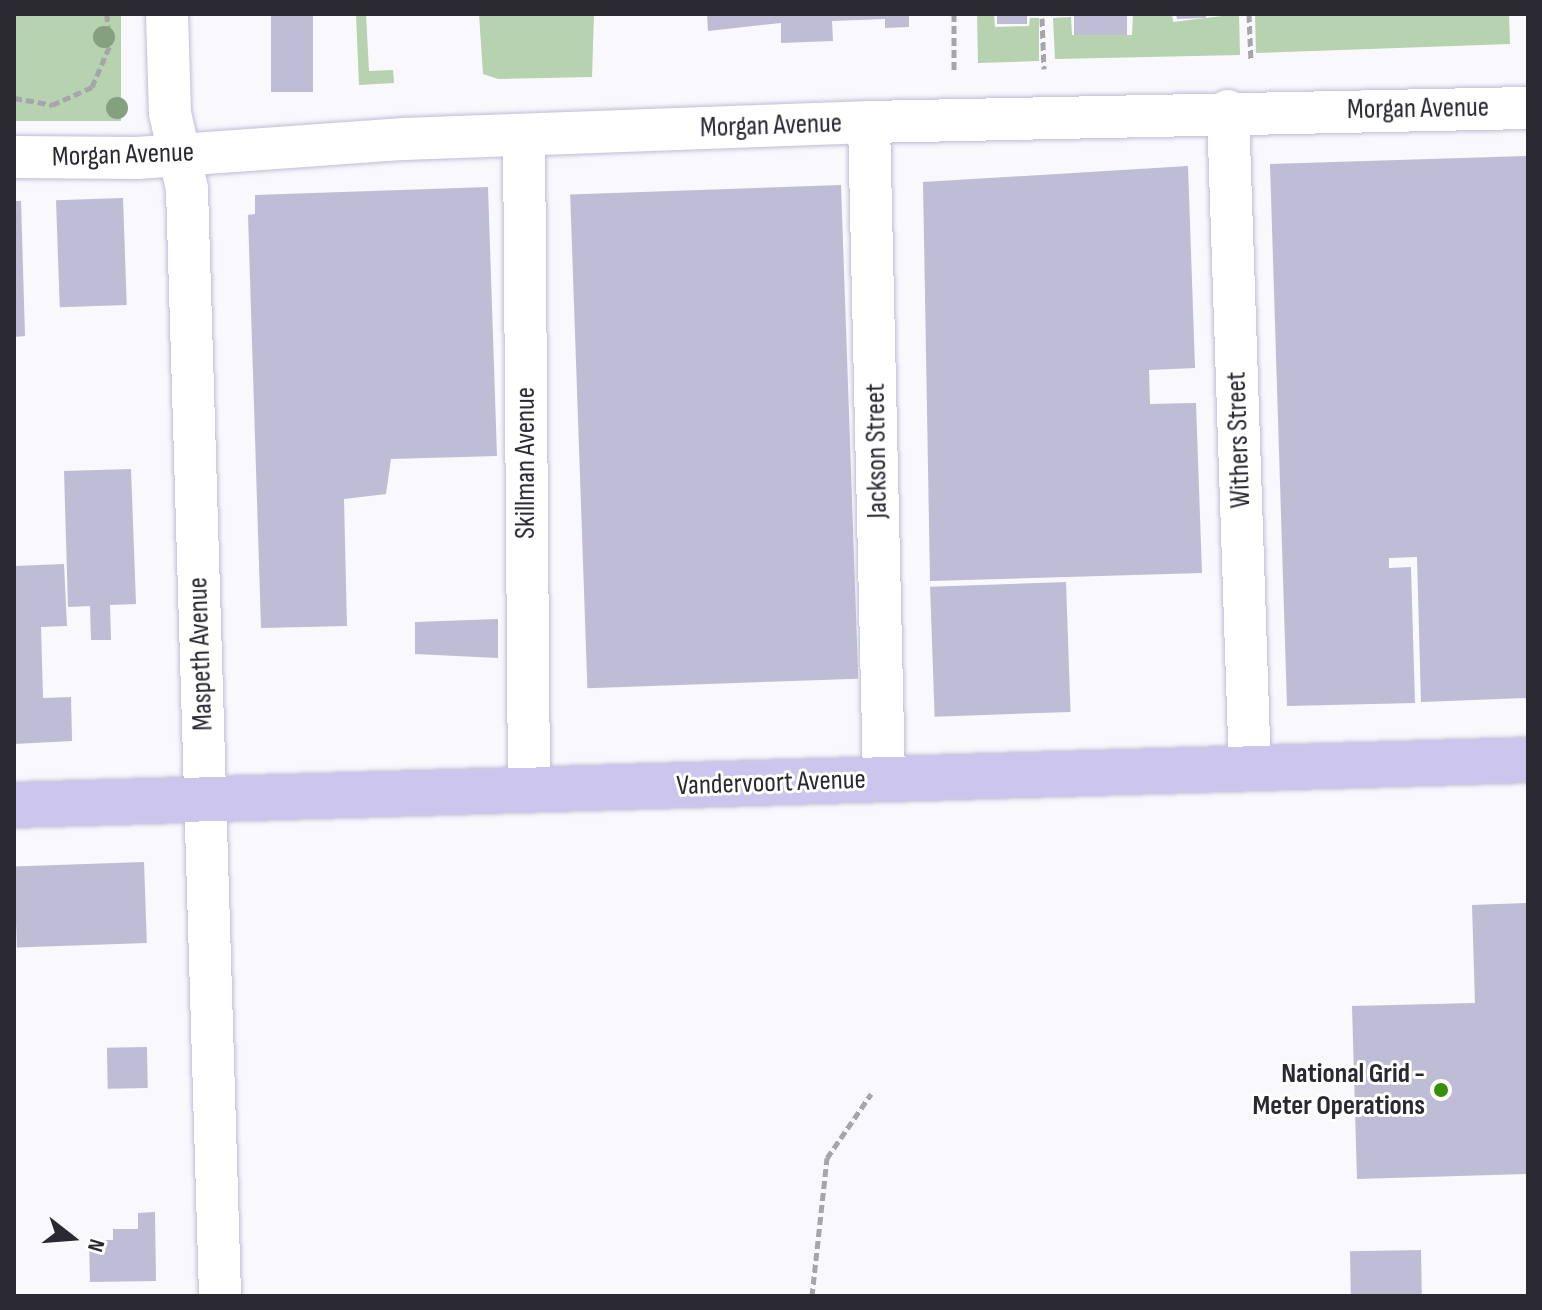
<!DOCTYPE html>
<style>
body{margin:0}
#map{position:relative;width:1542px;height:1310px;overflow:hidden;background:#f8f8fd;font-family:"Sofia Sans Condensed",sans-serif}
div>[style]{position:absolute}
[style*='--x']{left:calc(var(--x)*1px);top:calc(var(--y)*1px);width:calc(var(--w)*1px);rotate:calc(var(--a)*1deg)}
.green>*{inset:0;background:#b6d2ae;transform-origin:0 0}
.building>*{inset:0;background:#bfbcd5;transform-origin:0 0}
.path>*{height:5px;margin-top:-2.5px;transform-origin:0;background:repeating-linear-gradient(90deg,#a6a5ac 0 8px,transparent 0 12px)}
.roads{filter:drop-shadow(0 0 2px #c0bcd6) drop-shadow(0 0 2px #c0bcd6)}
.minor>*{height:42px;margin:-21px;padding:0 21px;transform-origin:21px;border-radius:21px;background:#fff}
.major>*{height:44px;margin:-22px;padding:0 22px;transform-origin:22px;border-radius:22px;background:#ccc5ee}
.trees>*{width:22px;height:22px;margin:-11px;border-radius:50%;background:#84a07c}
.dots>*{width:22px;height:22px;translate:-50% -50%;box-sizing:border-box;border:4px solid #fff;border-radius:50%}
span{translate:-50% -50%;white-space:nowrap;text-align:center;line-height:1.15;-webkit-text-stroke:6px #fff;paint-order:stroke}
.street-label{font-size:28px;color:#2a2932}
.poi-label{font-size:28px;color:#2a2932;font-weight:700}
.right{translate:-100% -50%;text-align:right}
.frame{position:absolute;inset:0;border:16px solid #2a2932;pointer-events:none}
.north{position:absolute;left:32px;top:1198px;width:80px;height:80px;-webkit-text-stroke:6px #fff;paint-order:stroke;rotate:107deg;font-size:22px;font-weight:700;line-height:32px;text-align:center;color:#2a2932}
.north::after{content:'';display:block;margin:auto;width:28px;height:36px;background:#2a2932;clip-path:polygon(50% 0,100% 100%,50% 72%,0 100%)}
</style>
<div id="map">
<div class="green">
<i style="left:14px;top:14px;width:107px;height:107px"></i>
<i style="clip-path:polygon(356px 14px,366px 14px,369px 71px,393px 70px,394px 83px,359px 85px)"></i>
<i style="clip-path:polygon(479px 14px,594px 14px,592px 77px,498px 79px,483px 74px)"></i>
<i style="clip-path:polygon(977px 14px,994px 14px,995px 27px,1029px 26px,1030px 18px,1039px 18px,1039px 61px,978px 63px)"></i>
<i style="clip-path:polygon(1133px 14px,1172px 14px,1173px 22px,1239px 14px,1240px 55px,1055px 59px,1053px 18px,1071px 17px,1072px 35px,1132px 35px)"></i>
<i style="clip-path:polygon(1255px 14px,1509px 14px,1510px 44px,1256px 53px)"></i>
</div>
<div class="building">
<i style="left:271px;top:14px;width:42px;height:78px"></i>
<i style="clip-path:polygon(707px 14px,909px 14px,909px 27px,885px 28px,885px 19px,832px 21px,833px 41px,781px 43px,781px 23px,708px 31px)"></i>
<i style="left:997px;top:14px;width:30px;height:10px"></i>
<i style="left:1074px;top:14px;width:53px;height:21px"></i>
<i style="clip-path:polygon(1176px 14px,1206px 14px,1206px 18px,1177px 19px)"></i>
<i style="clip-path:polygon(1528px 156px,1528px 698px,1421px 702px,1417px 557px,1389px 558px,1389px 568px,1411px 567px,1415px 703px,1287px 706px,1270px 164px)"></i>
<i style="clip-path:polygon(1188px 166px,1195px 368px,1149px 370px,1150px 404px,1196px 403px,1202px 573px,930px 581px,923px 182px)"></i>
<i style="left:841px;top:185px;width:494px;height:271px;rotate:88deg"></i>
<i style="clip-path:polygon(488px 187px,497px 456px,391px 459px,386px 494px,344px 499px,347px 626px,261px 628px,248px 215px,255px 214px,255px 195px)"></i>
<i style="left:123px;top:198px;width:107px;height:67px;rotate:88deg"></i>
<i style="clip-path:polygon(14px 201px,21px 201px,25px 336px,14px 337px)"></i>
<i style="clip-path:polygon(131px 469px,136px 604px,110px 605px,111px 640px,91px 640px,90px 606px,68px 607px,64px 471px)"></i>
<i style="clip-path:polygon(64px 564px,67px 626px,41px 627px,43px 698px,71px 697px,72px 741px,14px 744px,14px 566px)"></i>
<i style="left:1066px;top:582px;width:130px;height:136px;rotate:88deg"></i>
<i style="clip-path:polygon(498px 619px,498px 658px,415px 654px,415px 622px)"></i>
<i style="left:144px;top:862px;width:81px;height:130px;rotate:88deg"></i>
<i style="clip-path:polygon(1528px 903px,1528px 1174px,1357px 1179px,1352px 1006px,1475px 1003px,1472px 905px)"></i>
<i style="left:147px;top:1047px;width:41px;height:40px;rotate:89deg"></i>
<i style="clip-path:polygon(155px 1212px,156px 1281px,90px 1282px,89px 1240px,113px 1240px,113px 1229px,138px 1229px,138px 1213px)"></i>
<i style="left:1421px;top:1250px;width:46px;height:71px;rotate:89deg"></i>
</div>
<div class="path">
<i style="--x:954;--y:14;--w:57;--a:90"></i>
<i style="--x:1249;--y:14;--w:47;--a:87.6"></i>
<i style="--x:1042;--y:18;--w:51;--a:87.8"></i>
<i style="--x:14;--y:98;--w:39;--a:10"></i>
<i style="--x:52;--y:105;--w:44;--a:-24.2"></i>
<i style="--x:92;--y:87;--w:46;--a:-66.8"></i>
<i style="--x:110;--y:45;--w:31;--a:-96"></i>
<i style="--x:812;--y:1296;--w:139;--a:-83.8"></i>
<i style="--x:827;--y:1158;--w:78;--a:-55.5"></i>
</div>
<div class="roads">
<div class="minor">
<i style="--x:167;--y:14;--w:99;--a:88.3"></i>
<i style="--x:170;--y:113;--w:78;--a:77.4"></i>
<i style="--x:187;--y:189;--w:1107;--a:88.29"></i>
<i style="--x:1228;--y:111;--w:658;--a:88.09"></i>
<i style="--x:869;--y:122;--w:658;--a:88.69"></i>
<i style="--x:524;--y:135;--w:655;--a:89.56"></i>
<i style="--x:14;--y:157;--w:123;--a:0.5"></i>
<i style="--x:137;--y:158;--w:268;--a:-4.1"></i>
<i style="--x:404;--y:139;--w:465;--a:-2.1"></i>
<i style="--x:869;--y:122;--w:659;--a:-1.22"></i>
</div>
<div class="major">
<i style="--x:14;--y:805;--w:1515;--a:-1.7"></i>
</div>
</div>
<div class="trees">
<i style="left:104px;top:37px"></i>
<i style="left:117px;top:108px"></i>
</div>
<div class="dots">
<i style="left:1441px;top:1090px;background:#369001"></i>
</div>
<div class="street-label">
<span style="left:1418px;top:109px;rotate:-1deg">Morgan Avenue</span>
<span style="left:771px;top:126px;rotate:-2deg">Morgan Avenue</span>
<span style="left:123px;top:155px;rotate:-2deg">Morgan Avenue</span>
<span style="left:1239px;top:440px;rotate:-92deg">Withers Street</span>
<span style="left:877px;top:451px;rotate:-91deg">Jackson Street</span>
<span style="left:526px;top:463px;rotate:-90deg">Skillman Avenue</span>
<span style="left:201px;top:654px;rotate:-92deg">Maspeth Avenue</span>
<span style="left:771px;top:783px;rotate:-2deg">Vandervoort Avenue</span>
</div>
<div class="poi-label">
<span class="right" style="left:1425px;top:1090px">National Grid -<br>Meter Operations</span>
</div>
<div class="frame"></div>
<div class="north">N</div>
</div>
